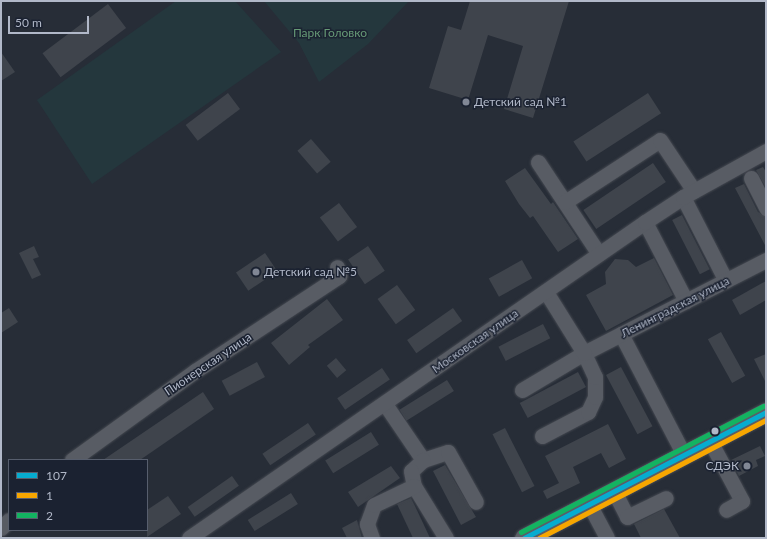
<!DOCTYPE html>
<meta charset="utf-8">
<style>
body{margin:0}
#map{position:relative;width:767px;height:539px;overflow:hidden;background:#272d37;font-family:Lato,sans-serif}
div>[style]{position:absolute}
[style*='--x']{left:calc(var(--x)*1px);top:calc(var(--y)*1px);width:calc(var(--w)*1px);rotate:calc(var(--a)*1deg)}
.green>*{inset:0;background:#24373d}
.building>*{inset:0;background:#3f444c;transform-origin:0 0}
.roads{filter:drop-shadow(0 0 1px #444850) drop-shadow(0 0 1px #444850)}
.minor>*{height:15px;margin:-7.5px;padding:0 7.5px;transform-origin:7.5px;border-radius:7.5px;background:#585c64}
.major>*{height:19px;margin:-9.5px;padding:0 9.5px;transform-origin:9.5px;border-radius:9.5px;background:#5a5e66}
.bus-1>*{height:5px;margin:-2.5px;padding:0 2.5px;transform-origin:2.5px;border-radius:2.5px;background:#06acd0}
.bus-2>*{height:5px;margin:-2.5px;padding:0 2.5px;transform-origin:2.5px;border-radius:2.5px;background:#f7a600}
.bus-3>*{height:5px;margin:-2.5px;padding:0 2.5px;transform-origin:2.5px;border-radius:2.5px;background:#13b361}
.dots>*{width:11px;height:11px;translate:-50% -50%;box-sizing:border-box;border:2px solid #1b2231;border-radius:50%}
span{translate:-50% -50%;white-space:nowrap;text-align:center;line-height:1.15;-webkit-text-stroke:3px #1b2231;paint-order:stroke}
.park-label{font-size:12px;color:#669a76}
.poi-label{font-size:12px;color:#b1b8c8}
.left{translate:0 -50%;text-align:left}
.right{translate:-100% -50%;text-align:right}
.street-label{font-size:12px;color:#b1b8c8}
.frame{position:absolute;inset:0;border:2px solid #b1b8c8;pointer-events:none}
.legend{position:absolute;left:8px;top:459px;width:140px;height:72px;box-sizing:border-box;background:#1b2231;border:1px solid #575e6d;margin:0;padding:5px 7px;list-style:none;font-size:12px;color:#b1b8c8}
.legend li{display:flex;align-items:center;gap:8px;height:20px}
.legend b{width:20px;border:1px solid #575e6d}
.scale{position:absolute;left:8px;top:16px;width:81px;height:18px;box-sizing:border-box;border:2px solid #b1b8c8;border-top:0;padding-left:5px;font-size:12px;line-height:14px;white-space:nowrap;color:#b1b8c8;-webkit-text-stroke:3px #1b2231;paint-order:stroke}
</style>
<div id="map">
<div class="green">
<i style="clip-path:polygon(176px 1px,235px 1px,281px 52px,92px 184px,37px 100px)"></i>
<i style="clip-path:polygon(264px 1px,409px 1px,368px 44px,319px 82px,299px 43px)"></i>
</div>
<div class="building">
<i style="clip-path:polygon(470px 1px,569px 1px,533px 118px,504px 109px,523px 46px,488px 35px,468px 100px,429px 88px,448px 26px,461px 30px)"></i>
<i style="left:108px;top:4px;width:30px;height:82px;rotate:53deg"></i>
<i style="clip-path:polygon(1px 52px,15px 72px,1px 81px)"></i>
<i style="left:228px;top:93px;width:20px;height:53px;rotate:53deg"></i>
<i style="left:648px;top:93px;width:24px;height:89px;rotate:57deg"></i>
<i style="left:311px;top:139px;width:30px;height:18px;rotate:49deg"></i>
<i style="left:653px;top:163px;width:23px;height:84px;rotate:56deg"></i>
<i style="clip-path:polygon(763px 167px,766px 172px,766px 188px,756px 170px)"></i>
<i style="clip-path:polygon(525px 168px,551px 204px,553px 202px,578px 239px,558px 252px,533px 216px,530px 218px,519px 204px,505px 181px)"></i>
<i style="clip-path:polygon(744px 184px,758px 212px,766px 217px,766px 247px,735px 188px)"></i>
<i style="left:339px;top:203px;width:30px;height:24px;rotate:53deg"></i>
<i style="left:682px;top:215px;width:61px;height:11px;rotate:63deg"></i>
<i style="clip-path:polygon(34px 246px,39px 257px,33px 259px,41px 275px,32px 279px,19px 253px)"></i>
<i style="left:368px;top:246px;width:30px;height:24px;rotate:56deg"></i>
<i style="left:265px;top:253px;width:22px;height:35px;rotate:56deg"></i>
<i style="clip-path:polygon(654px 258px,673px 295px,606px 331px,586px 295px,606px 284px,605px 272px,615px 259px,628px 260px,636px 267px)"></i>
<i style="left:522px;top:260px;width:21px;height:38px;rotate:61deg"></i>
<i style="clip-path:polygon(766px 281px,766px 300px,740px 315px,732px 300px)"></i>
<i style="left:397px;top:285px;width:31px;height:24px;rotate:54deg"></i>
<i style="clip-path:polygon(327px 299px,343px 320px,308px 345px,310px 347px,289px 365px,271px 343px)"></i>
<i style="clip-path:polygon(9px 308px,18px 322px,1px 333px,1px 313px)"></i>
<i style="left:453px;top:308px;width:16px;height:56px;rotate:55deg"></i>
<i style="left:543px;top:324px;width:16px;height:50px;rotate:63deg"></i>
<i style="left:721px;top:332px;width:50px;height:15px;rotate:61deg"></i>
<i style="clip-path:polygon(766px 354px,766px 383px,754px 359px)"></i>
<i style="left:336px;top:358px;width:16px;height:12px;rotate:50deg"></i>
<i style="left:257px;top:362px;width:17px;height:40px;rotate:62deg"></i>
<i style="left:621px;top:367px;width:67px;height:17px;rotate:62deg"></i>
<i style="left:382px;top:368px;width:14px;height:54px;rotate:56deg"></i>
<i style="left:578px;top:372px;width:17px;height:66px;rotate:62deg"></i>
<i style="left:447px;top:380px;width:13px;height:56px;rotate:58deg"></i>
<i style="clip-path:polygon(203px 392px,214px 409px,140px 460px,103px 460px)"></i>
<i style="left:308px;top:423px;width:14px;height:55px;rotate:56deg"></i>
<i style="clip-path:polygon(608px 424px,626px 459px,609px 468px,601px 453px,573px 467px,580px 483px,547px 499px,543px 491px,559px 483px,545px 456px)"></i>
<i style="left:505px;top:428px;width:65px;height:14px;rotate:63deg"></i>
<i style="left:371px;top:432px;width:15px;height:54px;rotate:58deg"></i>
<i style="clip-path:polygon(760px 446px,765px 456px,756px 460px,758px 466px,739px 476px,731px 460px)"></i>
<i style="clip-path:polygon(445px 465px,476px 517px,461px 525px,433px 471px)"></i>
<i style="clip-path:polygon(391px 466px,400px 478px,358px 507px,348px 492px)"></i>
<i style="left:232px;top:476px;width:12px;height:54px;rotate:55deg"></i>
<i style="left:291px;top:493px;width:13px;height:51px;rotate:58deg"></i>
<i style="clip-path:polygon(168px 496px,181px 514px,147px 537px,147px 510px)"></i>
<i style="clip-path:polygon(411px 498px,415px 506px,430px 538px,413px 538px,397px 504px)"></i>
<i style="clip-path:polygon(664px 509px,680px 538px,641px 538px,634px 524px)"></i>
<i style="clip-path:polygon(357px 520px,362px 538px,347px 538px,342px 528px)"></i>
</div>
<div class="roads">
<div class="minor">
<i style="--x:538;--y:162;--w:110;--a:56.5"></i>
<i style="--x:751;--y:178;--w:34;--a:63"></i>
<i style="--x:683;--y:197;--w:94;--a:62.9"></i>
<i style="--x:565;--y:202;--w:113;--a:-33.1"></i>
<i style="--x:660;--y:140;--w:61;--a:56.3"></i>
<i style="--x:645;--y:222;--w:89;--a:62.6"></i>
<i style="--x:621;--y:334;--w:136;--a:62.5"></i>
<i style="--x:522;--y:390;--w:72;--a:-30.8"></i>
<i style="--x:584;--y:353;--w:204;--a:-27.1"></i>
<i style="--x:385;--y:404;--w:68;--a:55.8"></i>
<i style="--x:423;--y:460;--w:26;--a:-18"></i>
<i style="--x:448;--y:452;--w:57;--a:60.8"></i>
<i style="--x:542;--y:436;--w:52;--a:-27.6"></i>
<i style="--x:588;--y:412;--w:17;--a:-65"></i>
<i style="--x:595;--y:397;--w:20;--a:-90"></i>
<i style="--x:595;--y:377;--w:26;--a:-115"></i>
<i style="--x:584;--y:353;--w:72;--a:-121.9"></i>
<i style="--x:710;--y:441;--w:68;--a:61.9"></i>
<i style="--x:742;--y:501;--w:18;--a:151"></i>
<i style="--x:72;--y:460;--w:152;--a:-35.9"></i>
<i style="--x:195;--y:371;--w:173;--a:-33.4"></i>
<i style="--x:339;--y:276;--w:9;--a:-103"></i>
<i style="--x:423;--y:460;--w:16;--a:137"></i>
<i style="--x:411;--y:471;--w:15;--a:79"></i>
<i style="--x:414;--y:486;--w:61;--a:58.4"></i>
<i style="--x:614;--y:491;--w:29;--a:63"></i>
<i style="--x:627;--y:517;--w:43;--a:-26"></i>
<i style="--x:589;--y:504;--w:38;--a:62"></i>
<i style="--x:1;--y:528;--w:11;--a:-45"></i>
<i style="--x:189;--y:538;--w:555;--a:-34.72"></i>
<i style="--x:645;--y:222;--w:45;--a:-33.3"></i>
<i style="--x:683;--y:197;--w:95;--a:-29"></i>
<i style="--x:372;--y:538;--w:15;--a:-110"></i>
<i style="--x:367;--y:524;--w:20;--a:-70"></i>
<i style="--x:374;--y:505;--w:44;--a:-25.4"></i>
</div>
<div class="major">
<i style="--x:524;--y:538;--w:273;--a:-27.5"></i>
</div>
</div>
<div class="bus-1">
<i style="--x:524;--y:538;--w:273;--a:-27.5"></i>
</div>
<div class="bus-2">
<i style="--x:539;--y:538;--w:256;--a:-27.5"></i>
</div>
<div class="bus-3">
<i style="--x:521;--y:532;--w:273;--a:-27.5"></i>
</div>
<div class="dots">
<i style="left:466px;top:102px;background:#818795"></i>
<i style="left:256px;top:272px;background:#818795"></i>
<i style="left:715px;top:431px;background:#b1b8c8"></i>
<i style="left:747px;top:466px;background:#818795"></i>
</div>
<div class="park-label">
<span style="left:330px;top:33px">Парк Головко</span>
</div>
<div class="poi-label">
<span class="left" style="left:474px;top:102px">Детский сад №1</span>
<span class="left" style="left:264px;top:272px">Детский сад №5</span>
<span class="right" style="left:739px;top:466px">СДЭК</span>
</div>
<div class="street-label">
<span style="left:675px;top:307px;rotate:-27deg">Ленинградская улица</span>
<span style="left:475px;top:341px;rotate:-35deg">Московская улица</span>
<span style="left:208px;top:364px;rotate:-34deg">Пионерская улица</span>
</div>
<div class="frame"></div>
<ul class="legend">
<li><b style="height:5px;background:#06acd0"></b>107</li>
<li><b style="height:5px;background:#f7a600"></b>1</li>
<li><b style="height:5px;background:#13b361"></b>2</li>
</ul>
<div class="scale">50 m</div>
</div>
